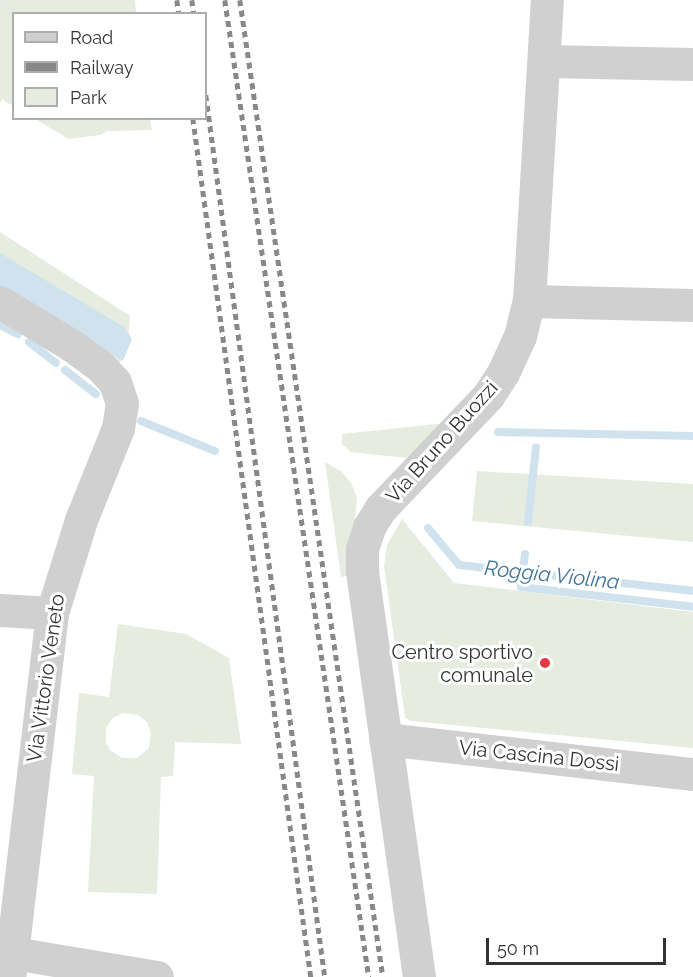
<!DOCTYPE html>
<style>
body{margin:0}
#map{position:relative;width:693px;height:977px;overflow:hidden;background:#fff;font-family:Raleway,sans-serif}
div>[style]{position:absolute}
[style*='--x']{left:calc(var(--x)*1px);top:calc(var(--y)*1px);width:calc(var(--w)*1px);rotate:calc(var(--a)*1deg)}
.green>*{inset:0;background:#e6ecdf}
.water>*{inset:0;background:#cfe2ee}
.stream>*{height:8px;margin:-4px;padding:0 4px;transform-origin:4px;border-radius:4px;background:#cfe2ee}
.minor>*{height:33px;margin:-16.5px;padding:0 16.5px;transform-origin:16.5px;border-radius:16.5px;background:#d0d0d0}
.rail>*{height:4.5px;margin-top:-2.25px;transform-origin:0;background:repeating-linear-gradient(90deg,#888 0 6px,transparent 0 10.5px)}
.dots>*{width:16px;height:16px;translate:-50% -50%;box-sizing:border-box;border:3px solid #fff;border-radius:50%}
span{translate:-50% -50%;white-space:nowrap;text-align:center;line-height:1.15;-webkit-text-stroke:6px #fff;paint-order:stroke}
.street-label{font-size:20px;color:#333}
.poi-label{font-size:20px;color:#333}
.right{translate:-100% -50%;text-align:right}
.water-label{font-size:21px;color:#3f7597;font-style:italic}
.legend{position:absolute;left:12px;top:12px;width:195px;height:108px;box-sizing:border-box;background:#fff;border:2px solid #adadad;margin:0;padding:8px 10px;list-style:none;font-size:18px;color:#333}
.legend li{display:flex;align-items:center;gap:12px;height:30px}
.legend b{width:30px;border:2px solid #adadad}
.scale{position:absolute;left:486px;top:938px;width:180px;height:27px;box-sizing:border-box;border:3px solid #333;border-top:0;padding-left:8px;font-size:18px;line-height:21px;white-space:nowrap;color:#333;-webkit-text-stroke:4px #fff;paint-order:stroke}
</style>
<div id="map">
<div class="green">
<i style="clip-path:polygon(0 0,135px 0,136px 13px,14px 14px,13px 106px,2px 99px,0 103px)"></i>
<i style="clip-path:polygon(35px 119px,150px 119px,152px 130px,107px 131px,100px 135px,69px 139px)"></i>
<i style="clip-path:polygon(0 232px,130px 316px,128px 342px,120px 363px,0 289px)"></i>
<i style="clip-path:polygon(447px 423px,406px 458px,351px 452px,342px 444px,342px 434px)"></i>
<i style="clip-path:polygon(325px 462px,342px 472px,351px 483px,357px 497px,350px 575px,341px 577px)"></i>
<i style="clip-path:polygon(477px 471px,693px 484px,693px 542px,472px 521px)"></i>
<i style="clip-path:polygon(402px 519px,454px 583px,693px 612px,693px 748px,410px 721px,405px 717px,384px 566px,387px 545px)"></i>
<i style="clip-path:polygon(evenodd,118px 624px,186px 634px,229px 658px,241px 744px,175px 742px,173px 776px,161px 777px,157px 894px,88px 892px,94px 776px,72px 774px,79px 693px,109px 697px,118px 624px,123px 713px,138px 715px,147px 722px,151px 733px,149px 748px,137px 758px,122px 758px,110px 750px,106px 743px,106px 728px,113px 718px,123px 713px)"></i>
</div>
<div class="water">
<i style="clip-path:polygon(0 253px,124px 327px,132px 339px,123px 361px,0 286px)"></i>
</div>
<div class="stream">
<i style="--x:0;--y:325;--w:20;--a:27"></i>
<i style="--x:29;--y:342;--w:34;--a:38"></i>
<i style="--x:65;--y:370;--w:39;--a:38"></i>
<i style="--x:141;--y:421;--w:80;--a:22.1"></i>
<i style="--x:498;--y:432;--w:195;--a:1.2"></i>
<i style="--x:528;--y:522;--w:75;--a:-83.9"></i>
<i style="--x:428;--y:528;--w:48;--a:50"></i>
<i style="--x:459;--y:565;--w:235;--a:6.3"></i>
<i style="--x:525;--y:554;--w:33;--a:97"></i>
<i style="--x:521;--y:587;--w:173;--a:6.6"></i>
</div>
<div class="minor">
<i style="--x:544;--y:61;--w:149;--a:1.2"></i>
<i style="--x:529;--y:301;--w:164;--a:1.4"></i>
<i style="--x:0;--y:302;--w:83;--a:31.2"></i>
<i style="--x:71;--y:345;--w:34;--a:36"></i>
<i style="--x:99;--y:365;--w:23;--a:47"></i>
<i style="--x:115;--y:382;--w:22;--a:72"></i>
<i style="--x:122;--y:403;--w:25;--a:99"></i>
<i style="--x:118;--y:428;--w:99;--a:111.9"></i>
<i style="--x:81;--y:520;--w:97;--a:107.3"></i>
<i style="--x:52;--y:613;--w:367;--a:96.7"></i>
<i style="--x:0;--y:610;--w:52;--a:3.3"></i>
<i style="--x:385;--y:739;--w:310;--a:6.5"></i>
<i style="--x:13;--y:953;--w:146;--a:9.5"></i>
<i style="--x:419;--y:977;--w:409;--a:-98"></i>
<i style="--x:362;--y:572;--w:23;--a:-90"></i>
<i style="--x:362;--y:549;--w:23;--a:-72"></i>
<i style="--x:369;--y:527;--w:22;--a:-58"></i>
<i style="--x:381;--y:508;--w:155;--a:-46.3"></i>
<i style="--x:488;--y:396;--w:27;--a:-57"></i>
<i style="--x:503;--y:373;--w:41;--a:-65.3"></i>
<i style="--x:520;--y:336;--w:36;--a:-76"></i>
<i style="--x:529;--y:301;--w:302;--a:-86.6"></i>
</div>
<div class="rail">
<i style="--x:177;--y:0;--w:14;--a:82"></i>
<i style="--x:192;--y:0;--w:14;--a:82"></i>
<i style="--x:225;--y:0;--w:988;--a:81.62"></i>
<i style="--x:240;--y:0;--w:987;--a:81.67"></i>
<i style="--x:206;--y:95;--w:890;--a:82.32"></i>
<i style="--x:193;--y:118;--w:867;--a:82.18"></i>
</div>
<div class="dots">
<i style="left:545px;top:663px;background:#e63946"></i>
</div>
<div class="street-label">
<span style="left:442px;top:442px;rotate:-48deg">Via Bruno Buozzi</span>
<span style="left:46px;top:678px;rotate:-82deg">Via Vittorio Veneto</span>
<span style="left:539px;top:756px;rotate:6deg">Via Cascina Dossi</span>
</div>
<div class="poi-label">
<span class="right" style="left:533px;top:664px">Centro sportivo<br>comunale</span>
</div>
<div class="water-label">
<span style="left:552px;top:575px;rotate:6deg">Roggia Violina</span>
</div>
<ul class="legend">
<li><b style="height:8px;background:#d0d0d0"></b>Road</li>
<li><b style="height:8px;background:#888"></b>Railway</li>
<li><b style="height:16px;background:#e6ecdf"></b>Park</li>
</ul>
<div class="scale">50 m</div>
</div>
